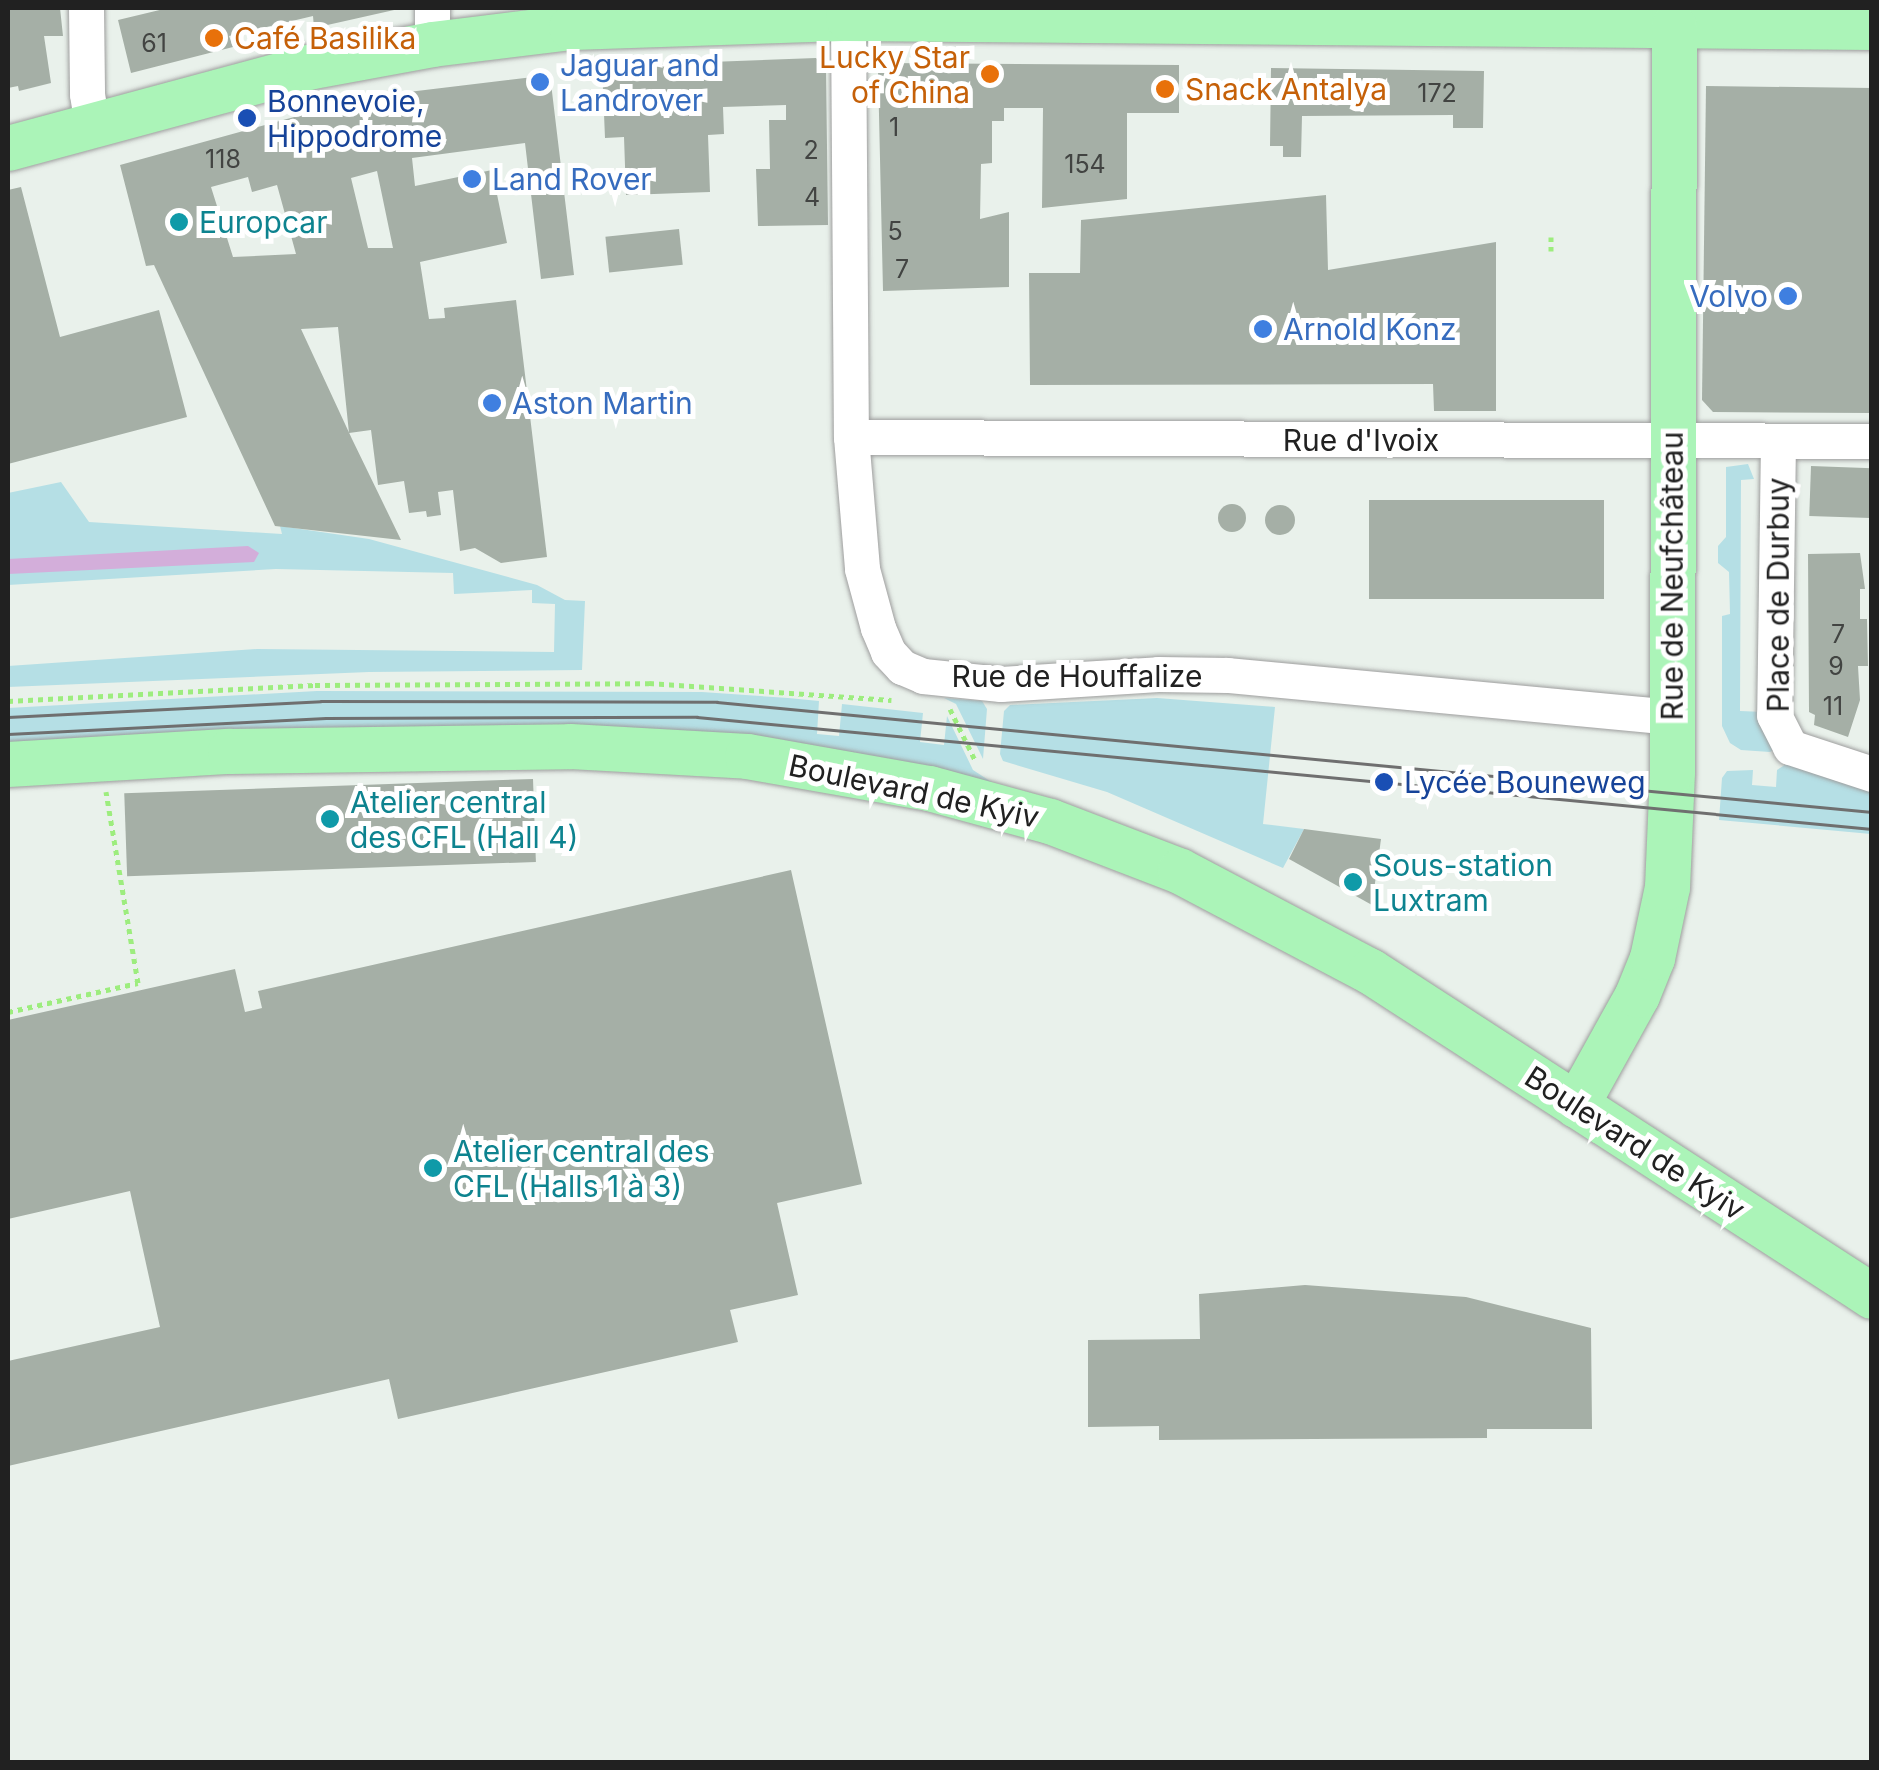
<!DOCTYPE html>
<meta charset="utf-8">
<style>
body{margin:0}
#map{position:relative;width:1879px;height:1770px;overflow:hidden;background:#e9f1eb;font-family:Inter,sans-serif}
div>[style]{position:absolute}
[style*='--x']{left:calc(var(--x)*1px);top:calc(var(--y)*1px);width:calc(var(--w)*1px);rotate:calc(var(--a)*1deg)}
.grass>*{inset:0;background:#b5dfe5}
.water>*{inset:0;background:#d3aeda}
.building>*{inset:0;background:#a5afa6;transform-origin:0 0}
.round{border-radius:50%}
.path>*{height:5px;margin-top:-2.5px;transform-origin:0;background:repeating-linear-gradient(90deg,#9ded7e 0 5px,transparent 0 10px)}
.roads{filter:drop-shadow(0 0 2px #9e9e9e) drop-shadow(0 0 2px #9e9e9e)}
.minor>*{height:35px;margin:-17.5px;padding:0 17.5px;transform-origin:17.5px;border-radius:17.5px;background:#fff}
.major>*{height:45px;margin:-22.5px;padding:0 22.5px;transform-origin:22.5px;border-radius:22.5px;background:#abf4b8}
.tram>*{height:2.5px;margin:-1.25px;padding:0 1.25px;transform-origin:1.25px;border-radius:1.25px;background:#6f6f6f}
.dots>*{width:28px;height:28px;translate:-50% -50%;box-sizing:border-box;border:5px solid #fff;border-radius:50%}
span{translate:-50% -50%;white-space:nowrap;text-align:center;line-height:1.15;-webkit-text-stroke:10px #fff;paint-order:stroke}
.number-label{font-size:25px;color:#424442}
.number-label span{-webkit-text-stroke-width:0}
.food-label{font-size:30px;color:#c56008}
.left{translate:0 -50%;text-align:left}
.right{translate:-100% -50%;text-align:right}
.shop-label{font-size:30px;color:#366cbe}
.transit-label{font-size:30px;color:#164399}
.culture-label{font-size:30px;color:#0d838f}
.street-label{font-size:30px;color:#212121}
.frame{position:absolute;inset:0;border:10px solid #212121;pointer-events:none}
</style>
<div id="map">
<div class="grass">
<i style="clip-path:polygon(1748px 464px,1754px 479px,1741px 480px,1740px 711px,1764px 712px,1777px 748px,1770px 752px,1741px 750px,1730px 743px,1722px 726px,1722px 616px,1730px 614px,1729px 572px,1718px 563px,1718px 546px,1726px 537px,1726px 467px)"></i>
<i style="clip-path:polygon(61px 482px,89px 522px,282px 534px,280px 526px,369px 539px,537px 585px,565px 600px,585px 601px,582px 670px,369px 672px,8px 687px,8px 666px,257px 649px,554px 652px,555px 604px,532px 603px,532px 590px,454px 594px,453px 573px,276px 569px,8px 585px,8px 493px)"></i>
<i style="clip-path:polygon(317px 691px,702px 692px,788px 698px,819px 701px,817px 734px,839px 736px,842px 704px,923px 713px,920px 742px,944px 745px,947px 716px,973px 770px,993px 783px,946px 775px,8px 750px,8px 708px)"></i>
<i style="clip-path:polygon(944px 698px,982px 701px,987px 709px,983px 759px,956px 704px)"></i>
<i style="clip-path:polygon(1157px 698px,1275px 707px,1263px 824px,1304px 829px,1283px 868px,1107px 792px,1003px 761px,1000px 754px,1004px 711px,1010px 705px)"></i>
<i style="clip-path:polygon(1794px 759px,1871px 784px,1871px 834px,1719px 820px,1722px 778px,1727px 771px,1753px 770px,1752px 785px,1776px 787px,1777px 770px)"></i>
</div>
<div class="water">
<i style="clip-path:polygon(248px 546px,259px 553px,254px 562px,8px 574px,8px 559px)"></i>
</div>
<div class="building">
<i style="clip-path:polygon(8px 8px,60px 8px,63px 36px,44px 36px,51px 83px,19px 91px,18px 86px,8px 88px)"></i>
<i style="clip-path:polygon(168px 8px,403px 8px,314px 28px,313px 16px,229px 36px,233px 47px,131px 73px,118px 20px)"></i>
<i style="clip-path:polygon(816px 58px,826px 68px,828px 225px,758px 226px,756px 169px,770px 169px,769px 120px,786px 120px,786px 105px,723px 107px,724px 134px,708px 135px,710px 192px,626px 195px,624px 137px,605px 138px,602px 66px)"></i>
<i style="clip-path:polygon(884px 63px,1179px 65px,1179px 113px,1127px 113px,1127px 199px,1042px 208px,1043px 108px,1004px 108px,1004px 121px,992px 121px,992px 163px,981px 164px,980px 219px,1009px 212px,1009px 287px,883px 291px,878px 71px)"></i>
<i style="clip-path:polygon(1271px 68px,1484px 71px,1483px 128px,1453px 128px,1453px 115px,1302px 116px,1301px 157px,1283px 157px,1283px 146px,1270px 146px)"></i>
<i style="clip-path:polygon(evenodd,550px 75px,574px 275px,541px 279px,525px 143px,412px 158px,415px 186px,492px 170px,507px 243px,420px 262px,429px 319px,445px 318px,444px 308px,516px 300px,547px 557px,501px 563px,475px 548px,460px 551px,453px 490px,438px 492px,441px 515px,427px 517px,426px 511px,409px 513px,404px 481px,378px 485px,371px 430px,349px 433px,338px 327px,301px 329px,352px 439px,401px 540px,275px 526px,154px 265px,146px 266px,120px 165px,367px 97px,550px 75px,377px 171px,393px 248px,368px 248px,351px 178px,377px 171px,550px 75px,248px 177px,252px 192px,277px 185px,296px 254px,233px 257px,211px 187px,248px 177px)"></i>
<i style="clip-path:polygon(1706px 86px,1872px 88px,1872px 413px,1713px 412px,1702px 400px)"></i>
<i style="clip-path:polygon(21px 187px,60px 337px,159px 310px,187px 417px,8px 464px,8px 190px)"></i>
<i style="clip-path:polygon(1326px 195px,1328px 270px,1496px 242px,1496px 411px,1434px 411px,1433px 384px,1030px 385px,1029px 273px,1080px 273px,1081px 220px)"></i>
<i style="left:679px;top:229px;width:36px;height:74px;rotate:84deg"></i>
<i style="left:1811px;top:466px;width:61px;height:50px;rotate:2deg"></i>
<i style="left:1369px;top:500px;width:235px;height:99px"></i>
<i class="round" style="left:1218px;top:504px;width:28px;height:28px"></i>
<i class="round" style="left:1265px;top:505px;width:30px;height:30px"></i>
<i style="clip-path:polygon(1860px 553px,1865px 589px,1860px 589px,1860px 619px,1867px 619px,1868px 666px,1858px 666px,1860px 700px,1848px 737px,1814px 725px,1815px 715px,1809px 712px,1808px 554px)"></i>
<i style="left:533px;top:779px;width:83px;height:409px;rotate:88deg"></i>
<i style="clip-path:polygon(1304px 829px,1381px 839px,1372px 905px,1289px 859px)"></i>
<i style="clip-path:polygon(791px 870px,862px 1184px,777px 1203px,798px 1295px,730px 1310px,738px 1342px,398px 1419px,389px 1379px,8px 1466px,8px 1361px,160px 1327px,130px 1191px,8px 1219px,8px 1020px,235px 969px,245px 1012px,262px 1008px,258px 991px)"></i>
<i style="clip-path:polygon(1305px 1285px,1466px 1297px,1591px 1328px,1592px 1429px,1487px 1429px,1487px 1438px,1159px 1440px,1159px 1426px,1088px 1427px,1088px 1340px,1200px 1339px,1199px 1294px)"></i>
</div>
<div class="path">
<i style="--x:1551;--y:237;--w:14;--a:90"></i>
<i style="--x:8;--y:701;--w:307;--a:-3"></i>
<i style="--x:315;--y:685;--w:334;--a:-0.3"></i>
<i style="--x:649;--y:683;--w:243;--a:4"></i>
<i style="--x:950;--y:709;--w:59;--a:63.9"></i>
<i style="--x:8;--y:1012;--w:133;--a:-12.6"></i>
<i style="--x:138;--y:983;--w:194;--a:-99.5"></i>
</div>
<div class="roads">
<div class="minor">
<i style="--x:86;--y:8;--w:86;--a:89.3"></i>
<i style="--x:87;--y:94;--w:30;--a:81"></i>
<i style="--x:848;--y:18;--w:419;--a:89.6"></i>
<i style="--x:851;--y:437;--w:132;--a:85.2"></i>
<i style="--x:862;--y:569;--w:61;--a:74.8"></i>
<i style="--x:878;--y:628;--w:26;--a:67"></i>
<i style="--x:888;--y:652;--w:21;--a:47"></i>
<i style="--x:902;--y:667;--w:23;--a:23"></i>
<i style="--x:923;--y:676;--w:78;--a:5.9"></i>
<i style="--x:1001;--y:684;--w:157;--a:-3.6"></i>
<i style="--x:1158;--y:674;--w:70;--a:0.8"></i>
<i style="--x:1228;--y:675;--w:445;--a:5.4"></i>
<i style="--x:432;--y:44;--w:36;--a:-90"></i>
<i style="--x:851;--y:437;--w:1021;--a:0.22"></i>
<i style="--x:1778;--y:441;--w:274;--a:90.8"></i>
<i style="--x:1774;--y:715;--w:36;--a:63"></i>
<i style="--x:1790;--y:747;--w:86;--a:18.2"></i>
</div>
<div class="major">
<i style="--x:8;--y:148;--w:311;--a:-15.1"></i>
<i style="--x:308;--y:67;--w:126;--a:-10.5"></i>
<i style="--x:432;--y:44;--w:140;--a:-7"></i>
<i style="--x:571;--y:27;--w:277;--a:-1.9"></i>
<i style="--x:848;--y:18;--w:1024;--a:0.5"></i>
<i style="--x:8;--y:764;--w:222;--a:-3.4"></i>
<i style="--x:230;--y:751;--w:340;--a:-0.8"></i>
<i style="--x:570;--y:746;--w:177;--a:3.2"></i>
<i style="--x:747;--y:756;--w:185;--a:10"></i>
<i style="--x:929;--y:788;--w:125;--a:15.3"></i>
<i style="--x:1050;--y:821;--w:139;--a:21"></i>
<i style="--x:1180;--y:871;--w:215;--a:27.8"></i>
<i style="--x:1370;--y:971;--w:598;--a:32.92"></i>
<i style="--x:1576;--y:1105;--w:126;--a:-61"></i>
<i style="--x:1637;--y:995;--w:40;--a:-68"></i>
<i style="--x:1652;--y:958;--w:73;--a:-78.1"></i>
<i style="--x:1667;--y:887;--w:116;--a:-87.5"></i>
<i style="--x:1672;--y:771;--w:745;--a:-89.85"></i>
</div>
</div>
<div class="tram">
<i style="--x:8;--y:717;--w:313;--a:-2.9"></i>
<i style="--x:321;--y:701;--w:396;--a:0.1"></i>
<i style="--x:717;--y:702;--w:1160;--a:5.44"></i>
<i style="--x:8;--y:734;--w:318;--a:-2.9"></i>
<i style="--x:326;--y:718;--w:371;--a:-0.2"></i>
<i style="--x:697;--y:717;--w:1180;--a:5.44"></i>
</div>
<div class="dots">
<i style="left:214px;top:38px;background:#e8710a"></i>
<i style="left:990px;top:74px;background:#e8710a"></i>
<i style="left:540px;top:82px;background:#3f7fe0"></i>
<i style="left:1165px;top:89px;background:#e8710a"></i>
<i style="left:247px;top:118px;background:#1a4fb4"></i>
<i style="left:472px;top:179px;background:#3f7fe0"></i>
<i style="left:179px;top:222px;background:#0f9aa8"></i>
<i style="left:1788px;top:296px;background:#3f7fe0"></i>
<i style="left:1263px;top:329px;background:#3f7fe0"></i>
<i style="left:492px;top:403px;background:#3f7fe0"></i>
<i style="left:1384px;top:782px;background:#1a4fb4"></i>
<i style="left:330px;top:819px;background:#0f9aa8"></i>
<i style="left:1353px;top:882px;background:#0f9aa8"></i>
<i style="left:433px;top:1168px;background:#0f9aa8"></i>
</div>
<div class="number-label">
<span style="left:154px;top:43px">61</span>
<span style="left:1437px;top:93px">172</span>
<span style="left:894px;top:127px">1</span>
<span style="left:811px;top:150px">2</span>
<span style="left:223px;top:159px">118</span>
<span style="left:1085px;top:164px">154</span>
<span style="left:812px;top:197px">4</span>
<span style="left:895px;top:231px">5</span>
<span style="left:902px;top:269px">7</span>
<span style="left:1838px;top:634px">7</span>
<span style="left:1836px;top:666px">9</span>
<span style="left:1833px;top:706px">11</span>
</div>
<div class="food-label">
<span class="left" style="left:234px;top:38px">Café Basilika</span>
<span class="right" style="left:970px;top:74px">Lucky Star<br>of China</span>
<span class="left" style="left:1185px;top:89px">Snack Antalya</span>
</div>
<div class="shop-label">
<span class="left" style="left:560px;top:82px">Jaguar and<br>Landrover</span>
<span class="left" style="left:492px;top:179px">Land Rover</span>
<span class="right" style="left:1768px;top:296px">Volvo</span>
<span class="left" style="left:1283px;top:329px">Arnold Konz</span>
<span class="left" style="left:512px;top:403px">Aston Martin</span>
</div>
<div class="transit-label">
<span class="left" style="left:267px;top:118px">Bonnevoie,<br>Hippodrome</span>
<span class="left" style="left:1404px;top:782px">Lycée Bouneweg</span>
</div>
<div class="culture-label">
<span class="left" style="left:199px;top:222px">Europcar</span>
<span class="left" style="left:350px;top:819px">Atelier central<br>des CFL (Hall 4)</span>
<span class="left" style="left:1373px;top:882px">Sous-station<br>Luxtram</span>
<span class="left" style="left:453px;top:1168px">Atelier central des<br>CFL (Halls 1 à 3)</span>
</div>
<div class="street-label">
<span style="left:1361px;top:440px">Rue d'Ivoix</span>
<span style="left:1672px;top:576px;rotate:-90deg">Rue de Neufchâteau</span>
<span style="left:1778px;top:595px;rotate:-90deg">Place de Durbuy</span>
<span style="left:1077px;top:676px">Rue de Houffalize</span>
<span style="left:914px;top:791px;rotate:12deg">Boulevard de Kyiv</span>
<span style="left:1635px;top:1143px;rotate:33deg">Boulevard de Kyiv</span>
</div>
<div class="frame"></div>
</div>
